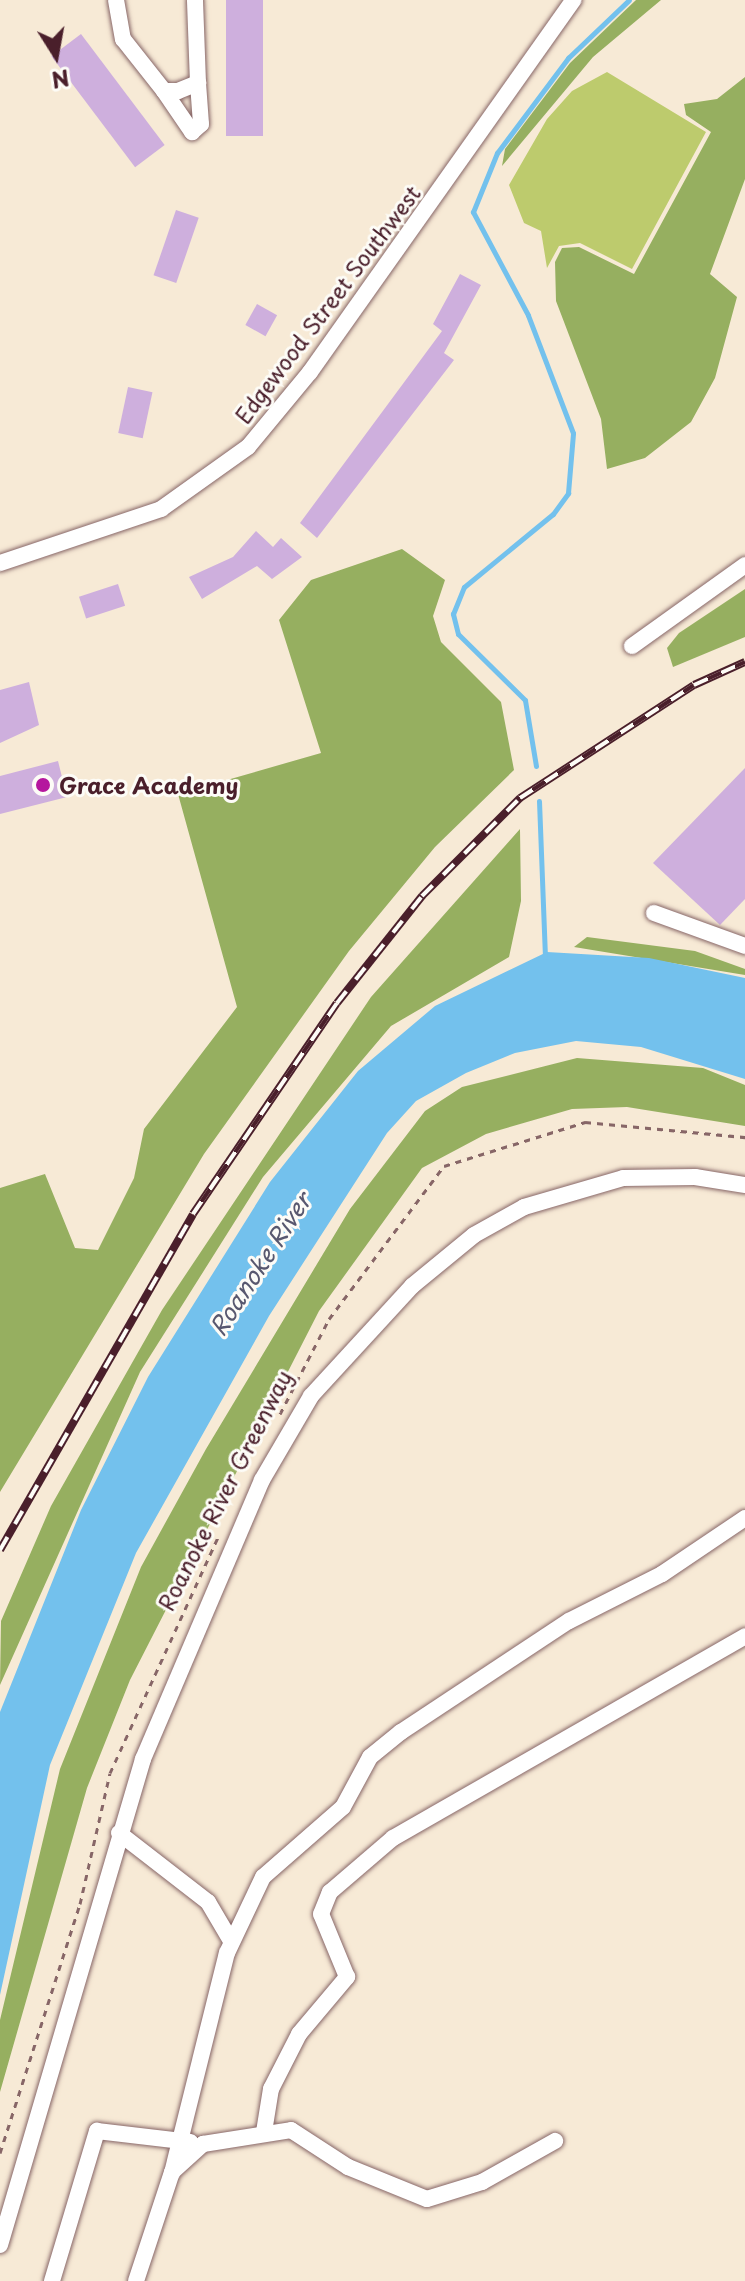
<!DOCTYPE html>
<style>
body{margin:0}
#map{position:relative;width:745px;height:2281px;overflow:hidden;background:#f7ead6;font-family:"Playpen Sans",sans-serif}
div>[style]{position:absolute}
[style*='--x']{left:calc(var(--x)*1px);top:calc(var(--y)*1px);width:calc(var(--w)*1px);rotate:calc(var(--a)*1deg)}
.green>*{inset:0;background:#bdcb6d}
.forest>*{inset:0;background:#96af60}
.water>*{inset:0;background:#73c1ed}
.stream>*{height:5px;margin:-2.5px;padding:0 2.5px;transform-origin:2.5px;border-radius:2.5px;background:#73c1ed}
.building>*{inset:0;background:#ceafdd;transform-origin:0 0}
.path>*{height:3px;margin-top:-1.5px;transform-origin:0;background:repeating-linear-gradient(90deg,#876667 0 6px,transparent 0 12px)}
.roads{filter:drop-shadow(0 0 2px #876667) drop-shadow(0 0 2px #876667)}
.minor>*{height:16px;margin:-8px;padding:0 8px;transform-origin:8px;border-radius:8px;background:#fff}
.rail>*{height:8px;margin-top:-4px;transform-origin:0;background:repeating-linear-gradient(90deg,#fdfcf7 0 15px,#4a1f2b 0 30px);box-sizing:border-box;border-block:2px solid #4a1f2b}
.dots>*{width:22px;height:22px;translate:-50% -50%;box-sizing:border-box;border:4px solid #fdfcf7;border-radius:50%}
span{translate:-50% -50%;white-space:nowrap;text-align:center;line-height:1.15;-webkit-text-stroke:6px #fdfcf7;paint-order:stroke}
.street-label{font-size:22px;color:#4a1f2b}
.poi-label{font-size:22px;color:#4a1f2b;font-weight:700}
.left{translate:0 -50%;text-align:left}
.water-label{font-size:24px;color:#58586f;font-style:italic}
.north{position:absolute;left:16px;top:16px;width:80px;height:80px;-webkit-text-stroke:6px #fdfcf7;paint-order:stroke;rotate:169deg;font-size:22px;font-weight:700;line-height:32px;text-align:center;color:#4a1f2b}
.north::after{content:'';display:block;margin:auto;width:28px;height:36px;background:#4a1f2b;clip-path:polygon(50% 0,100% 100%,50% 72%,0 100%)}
</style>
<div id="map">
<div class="green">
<i style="clip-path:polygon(607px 72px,706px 132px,632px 269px,580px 243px,559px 246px,547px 268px,541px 231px,524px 223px,509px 185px,547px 119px,572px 91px)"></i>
</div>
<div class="forest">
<i style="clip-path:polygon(636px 0,661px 0,593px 57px,502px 166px,505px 149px,570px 63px)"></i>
<i style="clip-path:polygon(745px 77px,745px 179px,710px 274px,737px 297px,715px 378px,691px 422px,645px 458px,607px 469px,601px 419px,556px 301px,555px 262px,562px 248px,579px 247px,634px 274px,711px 132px,686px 115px,684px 104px,717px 99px)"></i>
<i style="clip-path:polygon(402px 549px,445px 580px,433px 616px,441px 642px,501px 702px,514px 770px,435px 847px,349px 951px,204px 1154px,0 1492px,0 1188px,45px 1174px,75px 1248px,98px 1250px,134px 1178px,144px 1129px,237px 1007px,178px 794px,321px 753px,279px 620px,311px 580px)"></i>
<i style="clip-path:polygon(745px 589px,745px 637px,673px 667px,667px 648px,679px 633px)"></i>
<i style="clip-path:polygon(520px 829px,521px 901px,509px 957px,391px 1026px,263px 1177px,140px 1372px,0 1685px,1px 1621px,51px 1506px,162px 1310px,371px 997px)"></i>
<i style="clip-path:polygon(587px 937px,695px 951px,745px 969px,745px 975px,574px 947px)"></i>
<i style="clip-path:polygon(577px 1058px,703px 1068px,745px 1085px,745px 1126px,627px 1107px,572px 1109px,486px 1134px,422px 1168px,319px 1311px,130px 1680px,87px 1788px,0 2092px,0 2020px,60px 1769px,141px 1567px,206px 1449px,350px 1209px,425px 1111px,462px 1087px)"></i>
</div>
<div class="water">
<i style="clip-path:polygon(547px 952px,649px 958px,745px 978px,745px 1079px,641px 1047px,576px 1041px,515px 1053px,466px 1073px,416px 1101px,387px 1133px,269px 1316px,136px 1553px,50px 1765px,0 1995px,0 1712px,81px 1510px,148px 1377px,270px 1182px,358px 1071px,435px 1006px)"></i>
</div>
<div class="stream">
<i style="--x:536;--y:766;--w:67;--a:-99.5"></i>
<i style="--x:525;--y:700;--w:94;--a:-135.4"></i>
<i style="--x:458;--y:634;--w:21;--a:-104"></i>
<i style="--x:453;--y:614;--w:29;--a:-68"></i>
<i style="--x:464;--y:587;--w:115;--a:-39.4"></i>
<i style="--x:553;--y:514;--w:26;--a:-54"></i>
<i style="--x:568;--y:493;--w:60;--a:-85.2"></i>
<i style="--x:573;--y:433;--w:126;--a:-110.9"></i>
<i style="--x:528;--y:315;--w:117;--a:-118.1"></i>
<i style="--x:473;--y:212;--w:64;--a:-67.9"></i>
<i style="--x:497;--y:153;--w:119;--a:-53.2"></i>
<i style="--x:568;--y:58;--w:84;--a:-43.6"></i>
<i style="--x:539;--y:801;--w:156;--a:87.8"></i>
</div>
<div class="building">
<i style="left:226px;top:0;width:37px;height:136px"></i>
<i style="left:81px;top:34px;width:139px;height:37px;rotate:53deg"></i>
<i style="left:176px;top:210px;width:24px;height:69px;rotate:19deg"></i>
<i style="clip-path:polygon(460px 274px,481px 285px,444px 353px,454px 360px,317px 538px,300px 523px,442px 331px,433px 324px)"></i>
<i style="left:257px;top:304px;width:23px;height:24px;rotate:29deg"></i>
<i style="left:128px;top:387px;width:25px;height:47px;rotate:12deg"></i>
<i style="clip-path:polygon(256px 531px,273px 547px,281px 538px,302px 557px,272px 579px,257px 566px,202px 599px,189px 577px,233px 557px)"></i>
<i style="left:118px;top:584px;width:23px;height:41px;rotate:72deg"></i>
<i style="clip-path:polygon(29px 682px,39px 725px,0 743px,0 690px)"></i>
<i style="clip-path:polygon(58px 761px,67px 797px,0 814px,0 776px)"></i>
<i style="clip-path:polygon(745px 768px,745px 899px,720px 925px,653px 863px)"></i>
</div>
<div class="path">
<i style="--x:280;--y:1414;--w:107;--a:-62.7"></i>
<i style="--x:329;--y:1319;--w:191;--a:-53.1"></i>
<i style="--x:444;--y:1166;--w:148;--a:-17.3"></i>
<i style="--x:585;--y:1122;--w:161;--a:5.4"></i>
<i style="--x:0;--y:2153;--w:262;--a:-72.2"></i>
<i style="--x:80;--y:1904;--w:134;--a:-77.1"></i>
<i style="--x:110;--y:1773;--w:262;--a:-65.4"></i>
</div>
<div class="roads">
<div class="minor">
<i style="--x:116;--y:0;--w:40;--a:80"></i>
<i style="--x:123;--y:39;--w:66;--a:51.7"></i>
<i style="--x:164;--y:91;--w:14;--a:0"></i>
<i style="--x:178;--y:91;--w:22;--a:-22"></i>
<i style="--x:198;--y:83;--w:83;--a:-92.1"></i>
<i style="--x:164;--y:91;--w:50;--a:55.7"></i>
<i style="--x:192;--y:132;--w:12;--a:-42"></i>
<i style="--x:201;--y:124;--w:41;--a:-94.2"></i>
<i style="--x:0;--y:563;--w:170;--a:-18.5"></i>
<i style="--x:161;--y:509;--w:107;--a:-35.5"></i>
<i style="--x:248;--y:447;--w:97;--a:-50.4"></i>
<i style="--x:310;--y:372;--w:456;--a:-54.7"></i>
<i style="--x:632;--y:646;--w:139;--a:-35.6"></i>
<i style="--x:654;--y:913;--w:97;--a:19.9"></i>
<i style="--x:119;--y:1833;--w:113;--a:37.8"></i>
<i style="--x:208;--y:1902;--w:45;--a:59.5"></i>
<i style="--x:264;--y:2132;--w:44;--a:-80.8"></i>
<i style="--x:271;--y:2089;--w:62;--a:-63"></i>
<i style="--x:299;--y:2034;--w:75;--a:-49.9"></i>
<i style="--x:347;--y:1977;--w:68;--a:-112.4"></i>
<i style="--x:321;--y:1914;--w:24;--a:-68"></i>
<i style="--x:330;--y:1892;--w:83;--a:-40.6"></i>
<i style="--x:393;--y:1838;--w:406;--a:-29.8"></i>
<i style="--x:172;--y:2173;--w:227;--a:-76"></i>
<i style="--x:227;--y:1953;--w:84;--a:-64.7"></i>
<i style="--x:263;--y:1877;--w:106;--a:-41.2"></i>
<i style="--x:343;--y:1807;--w:57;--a:-61.6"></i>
<i style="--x:370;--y:1757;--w:40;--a:-39"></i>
<i style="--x:401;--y:1732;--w:201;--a:-33.5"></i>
<i style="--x:569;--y:1621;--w:104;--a:-26.8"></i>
<i style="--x:662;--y:1574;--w:100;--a:-34"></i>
<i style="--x:0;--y:2245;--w:507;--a:-73.6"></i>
<i style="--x:143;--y:1759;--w:303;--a:-66.9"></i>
<i style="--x:262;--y:1480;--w:97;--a:-59.7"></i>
<i style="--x:311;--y:1396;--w:149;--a:-47.4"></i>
<i style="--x:412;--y:1286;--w:80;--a:-39.4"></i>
<i style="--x:474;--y:1235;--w:57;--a:-29.2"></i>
<i style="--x:524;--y:1207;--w:103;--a:-16.3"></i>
<i style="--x:623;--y:1178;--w:72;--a:-0.8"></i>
<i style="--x:695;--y:1177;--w:51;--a:9.1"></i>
<i style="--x:52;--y:2281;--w:157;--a:-73.3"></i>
<i style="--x:97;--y:2131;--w:94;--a:6.7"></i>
<i style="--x:136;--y:2281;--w:115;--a:-71.7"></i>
<i style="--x:172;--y:2172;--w:42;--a:-42.1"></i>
<i style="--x:203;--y:2144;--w:89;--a:-9"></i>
<i style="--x:291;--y:2130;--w:68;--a:33"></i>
<i style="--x:348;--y:2167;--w:85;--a:22.1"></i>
<i style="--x:427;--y:2199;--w:58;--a:-17.2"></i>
<i style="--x:482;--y:2182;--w:84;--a:-29.3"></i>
</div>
</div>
<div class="rail">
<i style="--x:0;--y:1550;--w:387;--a:-60.1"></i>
<i style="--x:193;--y:1214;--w:255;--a:-55.7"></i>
<i style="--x:337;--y:1003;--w:137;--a:-51.5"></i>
<i style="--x:422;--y:896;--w:139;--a:-45"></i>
<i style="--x:520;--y:798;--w:207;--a:-33"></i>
<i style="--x:694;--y:685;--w:56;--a:-24.3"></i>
</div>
<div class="dots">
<i style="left:43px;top:785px;background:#b5179e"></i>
</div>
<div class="street-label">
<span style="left:327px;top:304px;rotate:-53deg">Edgewood Street Southwest</span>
<span style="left:224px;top:1490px;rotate:-63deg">Roanoke River Greenway</span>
</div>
<div class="poi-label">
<span class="left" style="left:59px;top:785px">Grace Academy</span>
</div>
<div class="water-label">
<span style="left:260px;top:1264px;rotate:-57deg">Roanoke River</span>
</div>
<div class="north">N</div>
</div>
